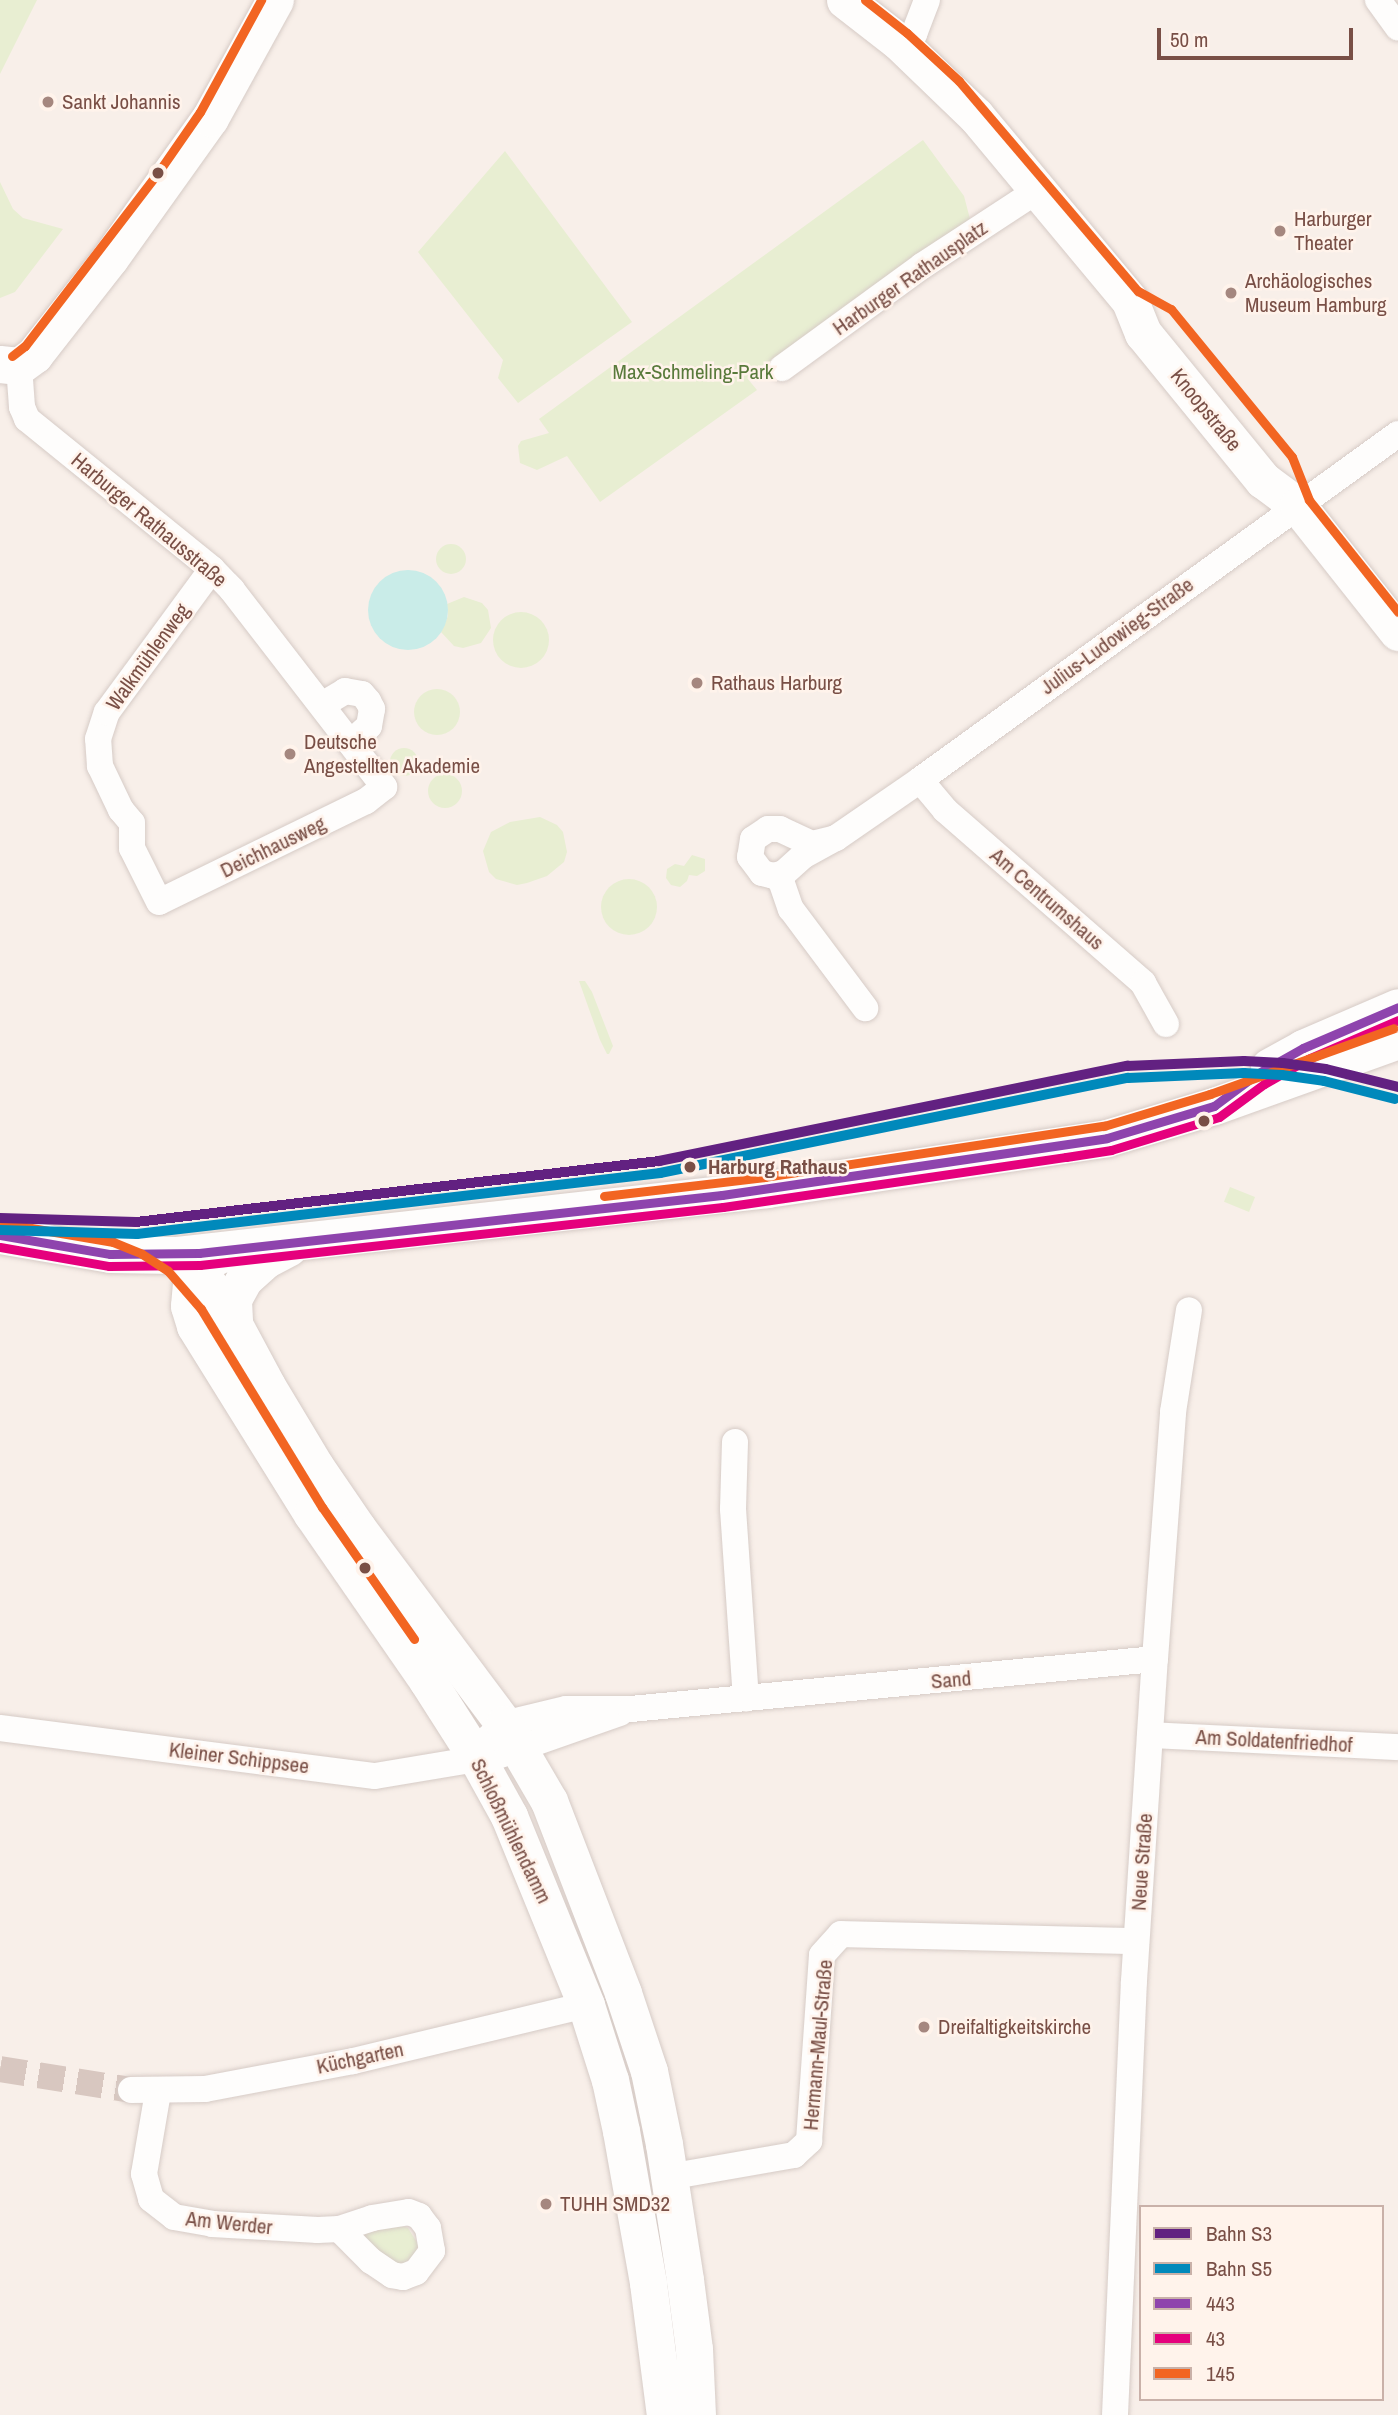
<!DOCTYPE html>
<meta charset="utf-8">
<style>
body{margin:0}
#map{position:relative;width:1398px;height:2415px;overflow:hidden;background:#f8efe9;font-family:"Archivo Narrow",sans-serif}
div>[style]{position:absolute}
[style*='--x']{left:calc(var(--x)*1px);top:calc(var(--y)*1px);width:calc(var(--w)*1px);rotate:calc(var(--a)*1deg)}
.green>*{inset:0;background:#e8eed2;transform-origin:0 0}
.round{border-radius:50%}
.water>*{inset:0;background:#c9ece8}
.minor-tunnel>*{height:26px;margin-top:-13px;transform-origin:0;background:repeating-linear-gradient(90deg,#d8c7c0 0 26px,transparent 0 39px)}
.roads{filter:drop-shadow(0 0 2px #d6cbc6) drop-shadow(0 0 2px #d6cbc6)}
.minor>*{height:26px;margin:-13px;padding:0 13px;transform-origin:13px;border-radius:13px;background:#fefdfc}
.secondary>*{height:37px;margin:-18.5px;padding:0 18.5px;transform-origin:18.5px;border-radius:18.5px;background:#fefdfc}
.bus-1>*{height:9px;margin:-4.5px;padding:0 4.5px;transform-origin:4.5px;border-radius:4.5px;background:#8e44ad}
.bus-2>*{height:9px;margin:-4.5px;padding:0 4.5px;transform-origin:4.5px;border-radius:4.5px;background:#e5007d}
.bus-3>*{height:9px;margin:-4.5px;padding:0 4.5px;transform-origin:4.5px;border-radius:4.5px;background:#f26522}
.rail-1>*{height:10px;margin:-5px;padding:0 5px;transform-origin:5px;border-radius:5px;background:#622181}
.rail-2>*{height:10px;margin:-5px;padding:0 5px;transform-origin:5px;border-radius:5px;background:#0089bb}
.dots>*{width:19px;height:19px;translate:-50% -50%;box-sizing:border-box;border:4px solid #fff3eb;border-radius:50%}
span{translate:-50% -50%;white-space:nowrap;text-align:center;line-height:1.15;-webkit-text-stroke:5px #fff3eb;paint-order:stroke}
.poi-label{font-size:21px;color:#794f46}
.left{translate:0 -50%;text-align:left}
.street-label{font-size:21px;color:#794f46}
.park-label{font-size:21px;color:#597a3b}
.stop-label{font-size:21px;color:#794f46;font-weight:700}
.legend{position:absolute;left:1139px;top:2205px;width:245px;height:196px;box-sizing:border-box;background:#fff3eb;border:2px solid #c9b1a9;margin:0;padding:9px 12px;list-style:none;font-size:21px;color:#794f46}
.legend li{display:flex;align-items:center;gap:14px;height:35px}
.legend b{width:35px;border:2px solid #c9b1a9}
.scale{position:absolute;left:1157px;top:28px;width:196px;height:32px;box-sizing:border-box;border:4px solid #794f46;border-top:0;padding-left:9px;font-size:21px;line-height:24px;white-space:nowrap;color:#794f46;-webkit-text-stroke:5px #fff3eb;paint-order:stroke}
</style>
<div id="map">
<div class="green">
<i style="clip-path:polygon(0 0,37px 0,0 74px)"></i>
<i style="clip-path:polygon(923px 140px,964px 196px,970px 219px,747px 378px,757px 390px,600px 502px,567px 456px,537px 470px,520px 463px,518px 446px,521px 441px,549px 433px,539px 419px)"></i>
<i style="clip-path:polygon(505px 151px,632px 322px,518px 403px,498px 378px,503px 360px,418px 252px)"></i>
<i style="clip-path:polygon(0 182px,13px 209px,23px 218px,63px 229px,15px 292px,0 298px)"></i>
<i class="round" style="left:436px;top:544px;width:30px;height:30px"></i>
<i style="clip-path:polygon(464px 597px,482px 603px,488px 610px,491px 628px,481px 643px,463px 648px,454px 646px,441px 632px,448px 616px,447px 604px)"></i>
<i class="round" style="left:493px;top:612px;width:56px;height:56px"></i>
<i class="round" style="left:414px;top:689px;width:46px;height:46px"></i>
<i class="round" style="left:390px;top:748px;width:28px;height:28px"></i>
<i class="round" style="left:428px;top:774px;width:34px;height:34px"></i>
<i style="clip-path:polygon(540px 817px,557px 825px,563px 832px,567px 852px,564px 862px,547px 876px,527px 883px,517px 885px,496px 879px,489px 872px,483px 851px,491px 832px,510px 822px)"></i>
<i style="clip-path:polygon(692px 855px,705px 859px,705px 871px,697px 876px,689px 875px,687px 881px,680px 887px,671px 885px,666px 878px,667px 869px,675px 864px,684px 866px)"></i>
<i class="round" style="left:601px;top:879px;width:56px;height:56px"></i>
<i style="clip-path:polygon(579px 981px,585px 981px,592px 992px,613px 1046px,609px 1054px,607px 1054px,600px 1040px)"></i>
<i style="left:1230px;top:1187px;width:27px;height:16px;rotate:22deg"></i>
<i style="clip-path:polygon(399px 2225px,408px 2228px,418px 2244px,416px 2255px,409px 2262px,398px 2265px,387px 2261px,364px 2237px,366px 2233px)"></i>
</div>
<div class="water">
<i class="round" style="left:368px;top:570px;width:80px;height:80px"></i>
</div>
<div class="minor-tunnel">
<i style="--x:0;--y:2069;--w:133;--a:9.1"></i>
</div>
<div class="roads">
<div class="minor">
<i style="--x:1378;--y:0;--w:34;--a:54"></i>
<i style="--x:905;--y:48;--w:17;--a:-57"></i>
<i style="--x:914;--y:34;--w:36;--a:-69"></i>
<i style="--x:19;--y:366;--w:41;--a:85.8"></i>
<i style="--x:22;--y:407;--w:13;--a:67"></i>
<i style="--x:27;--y:419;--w:238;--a:39"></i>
<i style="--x:212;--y:569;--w:29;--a:46"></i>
<i style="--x:232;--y:590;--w:249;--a:52.3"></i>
<i style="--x:384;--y:787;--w:23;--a:142"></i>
<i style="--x:366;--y:801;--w:230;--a:154"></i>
<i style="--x:159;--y:902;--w:60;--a:-116.6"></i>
<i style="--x:132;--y:848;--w:25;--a:-90"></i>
<i style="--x:132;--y:823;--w:17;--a:-130"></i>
<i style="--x:121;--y:810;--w:49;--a:-115.5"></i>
<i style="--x:100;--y:766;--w:27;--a:-94"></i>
<i style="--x:98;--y:739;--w:28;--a:-72"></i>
<i style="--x:107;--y:712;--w:177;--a:-53.7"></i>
<i style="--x:782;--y:368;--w:173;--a:-36.1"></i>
<i style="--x:922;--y:266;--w:139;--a:-33.2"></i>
<i style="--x:322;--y:705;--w:27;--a:-31"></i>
<i style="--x:345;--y:691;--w:17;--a:10"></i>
<i style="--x:362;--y:694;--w:9;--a:49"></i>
<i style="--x:368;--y:701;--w:9;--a:63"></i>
<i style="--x:372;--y:709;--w:17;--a:100"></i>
<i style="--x:369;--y:726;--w:25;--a:138"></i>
<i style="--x:920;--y:780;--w:39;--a:50"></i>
<i style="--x:945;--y:810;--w:263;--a:41.1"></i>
<i style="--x:1143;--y:983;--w:47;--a:60.7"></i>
<i style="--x:836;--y:838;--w:25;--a:166"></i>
<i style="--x:812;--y:844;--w:35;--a:-155"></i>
<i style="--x:780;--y:829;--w:12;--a:180"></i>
<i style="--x:768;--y:829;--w:18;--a:146"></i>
<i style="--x:753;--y:839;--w:18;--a:99"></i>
<i style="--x:750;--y:857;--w:20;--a:53"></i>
<i style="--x:762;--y:873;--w:12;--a:14"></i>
<i style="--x:774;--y:876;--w:10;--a:-17"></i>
<i style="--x:784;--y:873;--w:25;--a:-42"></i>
<i style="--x:803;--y:856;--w:38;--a:-29"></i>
<i style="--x:836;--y:838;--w:102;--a:-34.6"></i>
<i style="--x:920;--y:780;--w:590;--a:-35.9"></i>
<i style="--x:779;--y:875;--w:36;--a:71"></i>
<i style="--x:791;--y:909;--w:124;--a:53.2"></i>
<i style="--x:735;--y:1442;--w:67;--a:91.7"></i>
<i style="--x:733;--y:1509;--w:190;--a:86.1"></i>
<i style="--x:0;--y:1728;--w:378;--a:7.3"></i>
<i style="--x:375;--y:1776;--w:127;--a:-9.5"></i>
<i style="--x:500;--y:1755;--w:127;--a:-19.3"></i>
<i style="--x:1150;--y:1735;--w:248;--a:2.8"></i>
<i style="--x:478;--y:1760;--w:20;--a:-70"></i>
<i style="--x:485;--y:1741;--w:25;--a:-42"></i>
<i style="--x:504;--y:1724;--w:64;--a:-13.6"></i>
<i style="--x:566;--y:1709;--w:65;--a:0"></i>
<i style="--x:631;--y:1709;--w:526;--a:-5.45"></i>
<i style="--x:131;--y:2090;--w:74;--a:-0.8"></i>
<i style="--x:205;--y:2089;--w:151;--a:-10.7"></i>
<i style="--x:353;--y:2061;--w:240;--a:-13.5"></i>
<i style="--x:158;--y:2092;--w:83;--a:99.7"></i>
<i style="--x:144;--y:2174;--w:26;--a:74"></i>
<i style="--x:151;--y:2199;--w:29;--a:38"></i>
<i style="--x:174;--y:2217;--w:39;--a:10"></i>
<i style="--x:212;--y:2224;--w:106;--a:3.2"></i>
<i style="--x:318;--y:2230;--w:21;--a:-3"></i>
<i style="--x:339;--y:2229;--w:35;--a:-18"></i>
<i style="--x:372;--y:2218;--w:37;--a:-9"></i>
<i style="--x:409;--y:2212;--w:11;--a:22"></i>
<i style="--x:419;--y:2216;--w:15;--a:53"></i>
<i style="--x:428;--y:2228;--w:23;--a:80"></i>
<i style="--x:432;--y:2251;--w:26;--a:127"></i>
<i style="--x:416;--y:2272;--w:14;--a:159"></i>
<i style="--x:403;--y:2277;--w:11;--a:-170"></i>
<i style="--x:392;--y:2275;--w:25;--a:-146"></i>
<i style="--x:371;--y:2261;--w:45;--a:-135"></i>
<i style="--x:668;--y:2177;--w:128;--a:-9.9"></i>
<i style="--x:794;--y:2155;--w:21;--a:-43"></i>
<i style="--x:809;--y:2141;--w:186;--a:-86"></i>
<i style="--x:822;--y:1955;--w:28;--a:-48"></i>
<i style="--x:841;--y:1934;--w:295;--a:1.4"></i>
<i style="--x:1115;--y:2415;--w:434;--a:-87.5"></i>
<i style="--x:1134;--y:1981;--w:323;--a:-86.3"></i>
<i style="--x:1155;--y:1659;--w:248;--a:-85.8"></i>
<i style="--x:1173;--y:1412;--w:103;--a:-81.1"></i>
</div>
<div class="secondary">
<i style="--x:845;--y:0;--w:68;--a:37.9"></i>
<i style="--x:899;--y:42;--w:107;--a:43.9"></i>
<i style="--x:976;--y:116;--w:241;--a:50.2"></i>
<i style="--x:1130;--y:301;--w:35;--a:68"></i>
<i style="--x:1143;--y:333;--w:190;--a:50.8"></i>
<i style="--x:1263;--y:480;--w:44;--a:36.6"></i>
<i style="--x:1298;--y:506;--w:161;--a:51.6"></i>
<i style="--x:0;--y:364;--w:19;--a:6"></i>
<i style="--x:19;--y:366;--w:19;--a:-36"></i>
<i style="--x:34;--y:355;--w:123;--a:-51.9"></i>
<i style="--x:110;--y:258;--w:172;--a:-54.5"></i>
<i style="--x:210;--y:118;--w:135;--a:-61.2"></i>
<i style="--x:1269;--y:1067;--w:39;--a:-29"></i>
<i style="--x:1303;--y:1048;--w:103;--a:-23.3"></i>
<i style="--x:0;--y:1235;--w:112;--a:9.8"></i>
<i style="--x:110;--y:1254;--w:67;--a:0.9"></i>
<i style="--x:177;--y:1255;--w:594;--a:-6.38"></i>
<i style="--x:767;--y:1189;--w:344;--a:-8.5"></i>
<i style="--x:1107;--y:1138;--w:112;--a:-16.7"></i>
<i style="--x:1214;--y:1106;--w:195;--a:-19.7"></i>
<i style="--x:229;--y:1250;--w:20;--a:153"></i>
<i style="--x:211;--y:1259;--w:31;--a:130"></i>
<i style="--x:191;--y:1283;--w:23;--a:95"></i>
<i style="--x:189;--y:1306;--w:21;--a:73"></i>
<i style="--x:195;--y:1326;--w:221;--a:58.1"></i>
<i style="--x:312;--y:1514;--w:202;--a:55.3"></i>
<i style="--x:427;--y:1680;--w:95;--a:57.5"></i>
<i style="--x:478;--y:1760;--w:64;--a:61"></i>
<i style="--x:509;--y:1816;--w:204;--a:67.8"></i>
<i style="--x:586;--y:2005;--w:79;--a:72.3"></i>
<i style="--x:610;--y:2080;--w:52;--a:77.8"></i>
<i style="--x:621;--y:2131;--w:154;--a:79.9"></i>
<i style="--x:648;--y:2283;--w:133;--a:82.7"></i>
<i style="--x:182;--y:1258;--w:22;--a:39"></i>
<i style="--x:199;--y:1272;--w:38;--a:53"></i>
<i style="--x:222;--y:1302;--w:95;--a:61.8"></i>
<i style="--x:267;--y:1386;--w:93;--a:59"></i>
<i style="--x:315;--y:1466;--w:76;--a:55.7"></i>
<i style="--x:358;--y:1529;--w:244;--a:53.2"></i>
<i style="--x:504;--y:1724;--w:89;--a:59.7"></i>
<i style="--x:549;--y:1801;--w:206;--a:68.9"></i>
<i style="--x:623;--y:1993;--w:82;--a:71.6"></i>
<i style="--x:649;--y:2071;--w:75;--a:78.4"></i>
<i style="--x:664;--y:2144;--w:138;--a:81.2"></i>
<i style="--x:685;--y:2280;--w:70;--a:82.6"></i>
<i style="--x:694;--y:2349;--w:66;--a:87.4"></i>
<i style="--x:234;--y:1320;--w:21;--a:-93"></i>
<i style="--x:233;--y:1299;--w:23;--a:-61"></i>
<i style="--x:244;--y:1279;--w:28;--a:-42"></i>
<i style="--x:265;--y:1260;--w:27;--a:-28"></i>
</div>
</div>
<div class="bus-1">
<i style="--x:0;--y:1235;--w:112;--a:9.8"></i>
<i style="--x:110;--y:1254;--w:89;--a:-0.6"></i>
<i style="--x:199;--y:1253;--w:526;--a:-6.33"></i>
<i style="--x:722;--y:1195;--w:389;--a:-8.4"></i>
<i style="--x:1107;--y:1138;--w:112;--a:-16.7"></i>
<i style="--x:1214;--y:1106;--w:54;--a:-36.7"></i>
<i style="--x:1257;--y:1074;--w:53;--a:-29.5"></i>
<i style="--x:1303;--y:1048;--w:103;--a:-23.3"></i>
</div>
<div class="bus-2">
<i style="--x:0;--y:1247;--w:111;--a:9.9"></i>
<i style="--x:109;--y:1266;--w:91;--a:-0.6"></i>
<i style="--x:200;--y:1265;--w:526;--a:-6.33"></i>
<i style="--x:723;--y:1207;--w:347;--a:-8.3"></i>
<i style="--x:1066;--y:1157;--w:46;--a:-8.8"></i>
<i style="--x:1111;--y:1150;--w:113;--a:-17"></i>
<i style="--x:1219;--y:1117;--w:56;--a:-36.3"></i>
<i style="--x:1264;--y:1084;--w:51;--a:-29.6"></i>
<i style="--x:1308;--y:1059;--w:98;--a:-23.4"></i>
</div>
<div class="bus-3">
<i style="--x:865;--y:0;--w:53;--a:38.2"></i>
<i style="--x:907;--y:33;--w:71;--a:42.7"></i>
<i style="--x:959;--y:81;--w:276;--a:49.6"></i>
<i style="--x:1138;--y:291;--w:38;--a:29"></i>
<i style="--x:1171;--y:309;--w:191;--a:50.7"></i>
<i style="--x:1292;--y:457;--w:46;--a:68.4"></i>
<i style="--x:1309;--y:500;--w:143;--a:51.5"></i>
<i style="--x:12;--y:356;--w:16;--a:-38"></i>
<i style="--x:25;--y:346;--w:217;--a:-52.5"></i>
<i style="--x:157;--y:174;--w:75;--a:-55.3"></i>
<i style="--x:200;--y:112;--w:128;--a:-61.4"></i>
<i style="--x:604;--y:1196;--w:162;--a:-6.7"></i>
<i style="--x:765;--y:1177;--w:343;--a:-8.6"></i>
<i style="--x:1104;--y:1126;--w:111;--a:-16.8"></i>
<i style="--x:1210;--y:1094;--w:195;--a:-19.7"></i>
<i style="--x:2;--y:1223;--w:113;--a:9.7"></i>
<i style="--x:113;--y:1242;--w:31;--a:22"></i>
<i style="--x:142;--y:1254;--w:31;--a:33"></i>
<i style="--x:168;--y:1271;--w:50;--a:49"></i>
<i style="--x:201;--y:1309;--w:232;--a:58.6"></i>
<i style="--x:322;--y:1507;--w:161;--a:55.1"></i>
</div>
<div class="rail-1">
<i style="--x:0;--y:1218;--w:136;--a:1.7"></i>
<i style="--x:136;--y:1222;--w:527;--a:-6.65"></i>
<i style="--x:659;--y:1161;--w:478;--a:-11.5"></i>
<i style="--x:1127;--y:1066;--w:117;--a:-2.4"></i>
<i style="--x:1244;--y:1061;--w:39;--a:3"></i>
<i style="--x:1283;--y:1063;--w:43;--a:7.9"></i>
<i style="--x:1326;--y:1069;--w:74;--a:14"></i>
</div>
<div class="rail-2">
<i style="--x:0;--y:1230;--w:137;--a:1.7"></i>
<i style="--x:137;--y:1234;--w:527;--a:-6.65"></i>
<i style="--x:660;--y:1173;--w:478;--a:-11.5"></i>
<i style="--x:1128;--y:1078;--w:116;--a:-2.5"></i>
<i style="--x:1244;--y:1073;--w:38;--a:3"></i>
<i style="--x:1282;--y:1075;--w:42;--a:8.1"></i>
<i style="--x:1324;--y:1081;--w:73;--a:14.2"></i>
</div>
<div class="dots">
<i style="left:48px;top:102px;background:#a5877f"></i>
<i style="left:158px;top:173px;background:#794f46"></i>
<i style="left:1280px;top:231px;background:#a5877f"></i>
<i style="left:1231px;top:293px;background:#a5877f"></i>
<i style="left:697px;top:683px;background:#a5877f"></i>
<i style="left:290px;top:754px;background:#a5877f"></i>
<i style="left:1204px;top:1121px;background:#794f46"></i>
<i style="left:690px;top:1167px;background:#794f46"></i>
<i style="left:365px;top:1568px;background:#794f46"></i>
<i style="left:924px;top:2027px;background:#a5877f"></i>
<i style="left:546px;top:2204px;background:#a5877f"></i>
</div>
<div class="poi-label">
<span class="left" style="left:62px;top:102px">Sankt Johannis</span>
<span class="left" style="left:1294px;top:231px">Harburger<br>Theater</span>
<span class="left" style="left:1245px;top:293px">Archäologisches<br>Museum Hamburg</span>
<span class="left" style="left:711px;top:683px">Rathaus Harburg</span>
<span class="left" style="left:304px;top:754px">Deutsche<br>Angestellten Akademie</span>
<span class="left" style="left:938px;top:2027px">Dreifaltigkeitskirche</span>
<span class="left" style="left:560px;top:2204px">TUHH SMD32</span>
</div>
<div class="street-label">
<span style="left:910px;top:278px;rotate:-35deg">Harburger Rathausplatz</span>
<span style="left:1206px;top:410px;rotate:51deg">Knoopstraße</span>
<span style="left:149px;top:520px;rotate:40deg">Harburger Rathausstraße</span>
<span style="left:1117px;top:636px;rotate:-36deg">Julius-Ludowieg-Straße</span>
<span style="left:148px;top:657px;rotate:-54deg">Walkmühlenweg</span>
<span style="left:273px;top:847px;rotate:-26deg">Deichhausweg</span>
<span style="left:1047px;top:899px;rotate:41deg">Am Centrumshaus</span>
<span style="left:951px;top:1680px;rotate:-5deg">Sand</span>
<span style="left:1274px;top:1741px;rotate:3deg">Am Soldatenfriedhof</span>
<span style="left:239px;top:1758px;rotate:7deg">Kleiner Schippsee</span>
<span style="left:511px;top:1831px;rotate:64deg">Schloßmühlendamm</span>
<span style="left:1142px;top:1862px;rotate:-86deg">Neue Straße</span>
<span style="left:818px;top:2045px;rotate:-85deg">Hermann-Maul-Straße</span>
<span style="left:360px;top:2058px;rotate:-12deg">Küchgarten</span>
<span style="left:229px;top:2223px;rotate:6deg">Am Werder</span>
</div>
<div class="park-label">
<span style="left:693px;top:372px">Max-Schmeling-Park</span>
</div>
<div class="stop-label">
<span class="left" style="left:708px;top:1167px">Harburg Rathaus</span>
</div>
<ul class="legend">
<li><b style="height:9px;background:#622181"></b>Bahn S3</li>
<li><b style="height:9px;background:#0089bb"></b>Bahn S5</li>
<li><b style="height:9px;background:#8e44ad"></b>443</li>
<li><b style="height:9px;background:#e5007d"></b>43</li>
<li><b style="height:9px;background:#f26522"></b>145</li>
</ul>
<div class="scale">50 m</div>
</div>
